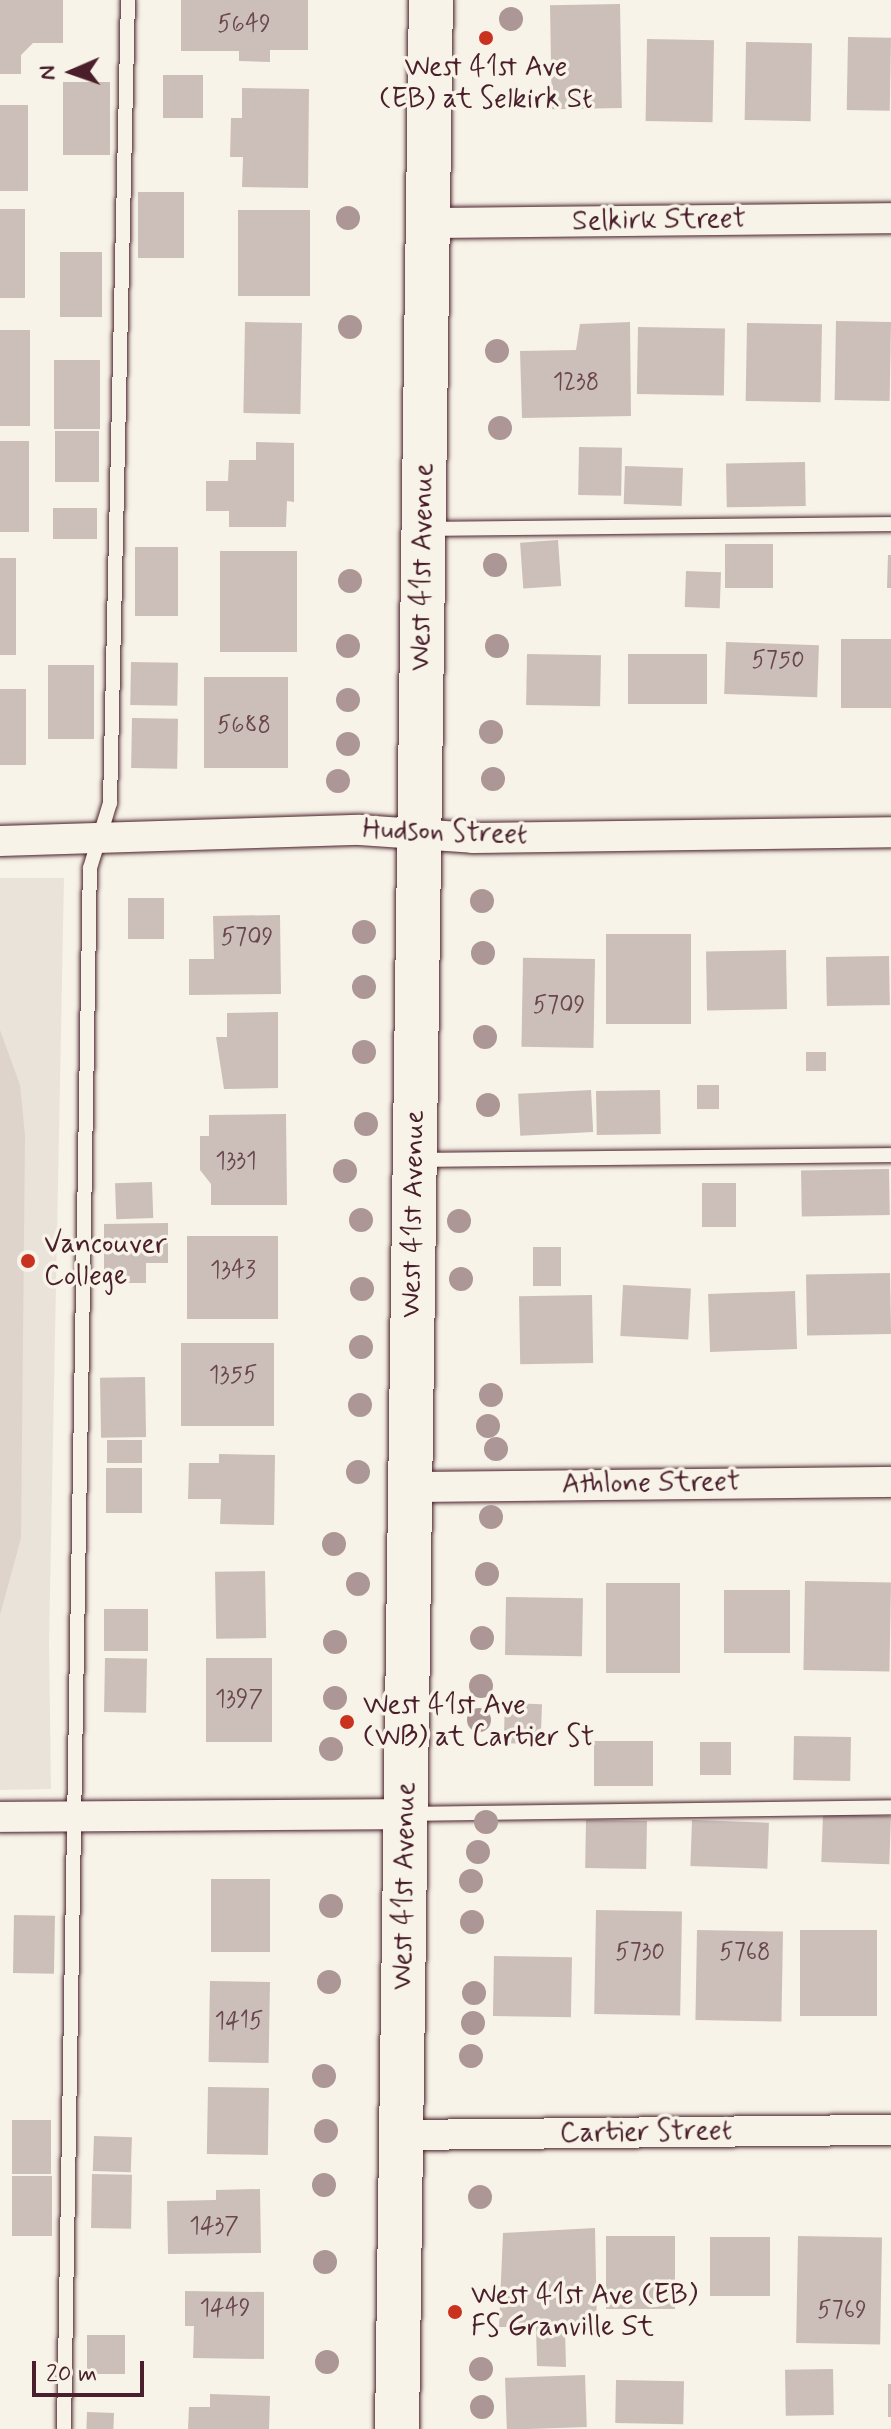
<!DOCTYPE html>
<style>
body{margin:0}
#map{position:relative;width:891px;height:2429px;overflow:hidden;background:#f7f3e8;font-family:Mynerve,sans-serif}
div>[style]{position:absolute}
[style*='--x']{left:calc(var(--x)*1px);top:calc(var(--y)*1px);width:calc(var(--w)*1px);rotate:calc(var(--a)*1deg)}
.built>*{inset:0;background:#eae3da}
.green>*{inset:0;background:#ded4cc}
.building>*{inset:0;background:#ccbfb9;transform-origin:0 0}
.roads{filter:drop-shadow(0 0 2px #4a1f2b) drop-shadow(0 0 2px #4a1f2b)}
.lane>*{height:14px;margin:-7px;padding:0 7px;transform-origin:7px;border-radius:7px;background:#f7f3e8}
.street>*{height:30px;margin:-15px;padding:0 15px;transform-origin:15px;border-radius:15px;background:#f7f3e8}
.primary>*{height:44px;margin:-22px;padding:0 22px;transform-origin:22px;border-radius:22px;background:#f7f3e8}
.trees>*{width:24px;height:24px;margin:-12px;border-radius:50%;background:#ac9796}
.dots>*{width:22px;height:22px;translate:-50% -50%;box-sizing:border-box;border:4px solid #f7f3e8;border-radius:50%}
span{translate:-50% -50%;white-space:nowrap;text-align:center;line-height:1.15;-webkit-text-stroke:7px #f7f3e8;paint-order:stroke}
.number-label{font-size:24px;color:#6a474e}
.number-label span{-webkit-text-stroke-width:0}
.poi-label{font-size:28px;color:#4a1f2b}
.left{translate:0 -50%;text-align:left}
.street-label{font-size:28px;color:#4a1f2b}
.north{position:absolute;left:32px;top:32px;width:80px;height:80px;-webkit-text-stroke:6px #f7f3e8;paint-order:stroke;rotate:268deg;font-size:22px;font-weight:700;line-height:32px;text-align:center;color:#4a1f2b}
.north::after{content:'';display:block;margin:auto;width:28px;height:36px;background:#4a1f2b;clip-path:polygon(50% 0,100% 100%,50% 72%,0 100%)}
.scale{position:absolute;left:32px;top:2361px;width:112px;height:36px;box-sizing:border-box;border:4px solid #4a1f2b;border-top:0;padding-left:10px;font-size:24px;line-height:28px;white-space:nowrap;color:#4a1f2b;-webkit-text-stroke:6px #f7f3e8;paint-order:stroke}
</style>
<div id="map">
<div class="built">
<i style="clip-path:polygon(0 878px,64px 878px,49px 1643px,51px 1789px,0 1790px)"></i>
</div>
<div class="green">
<i style="clip-path:polygon(0 1030px,20px 1085px,25px 1135px,21px 1538px,0 1615px)"></i>
</div>
<div class="building">
<i style="clip-path:polygon(0 0,63px 0,63px 43px,33px 43px,21px 55px,21px 74px,0 74px)"></i>
<i style="clip-path:polygon(181px 0,308px 0,308px 50px,270px 50px,270px 62px,239px 61px,239px 51px,181px 51px)"></i>
<i style="left:620px;top:4px;width:104px;height:70px;rotate:89deg"></i>
<i style="left:848px;top:37px;width:43px;height:73px;rotate:1deg"></i>
<i style="left:647px;top:39px;width:67px;height:82px;rotate:1deg"></i>
<i style="left:746px;top:42px;width:66px;height:78px;rotate:1deg"></i>
<i style="left:163px;top:75px;width:40px;height:43px"></i>
<i style="left:63px;top:82px;width:47px;height:73px"></i>
<i style="clip-path:polygon(242px 88px,309px 89px,308px 188px,242px 187px,243px 157px,230px 157px,231px 118px,242px 118px)"></i>
<i style="left:0;top:105px;width:28px;height:86px"></i>
<i style="left:138px;top:192px;width:46px;height:66px"></i>
<i style="left:0;top:209px;width:25px;height:89px"></i>
<i style="left:238px;top:210px;width:72px;height:86px"></i>
<i style="left:60px;top:252px;width:42px;height:65px"></i>
<i style="left:836px;top:321px;width:55px;height:79px;rotate:1deg"></i>
<i style="left:245px;top:322px;width:57px;height:91px;rotate:1deg"></i>
<i style="clip-path:polygon(630px 322px,631px 416px,522px 418px,520px 351px,576px 350px,580px 324px)"></i>
<i style="left:747px;top:323px;width:75px;height:78px;rotate:1deg"></i>
<i style="left:638px;top:327px;width:87px;height:67px;rotate:1deg"></i>
<i style="left:0;top:330px;width:30px;height:96px"></i>
<i style="left:100px;top:360px;width:69px;height:46px;rotate:90deg"></i>
<i style="left:55px;top:431px;width:44px;height:51px"></i>
<i style="left:0;top:441px;width:29px;height:91px"></i>
<i style="clip-path:polygon(256px 442px,294px 443px,294px 502px,287px 501px,286px 527px,229px 527px,229px 511px,206px 511px,206px 481px,228px 481px,229px 460px,256px 460px)"></i>
<i style="left:579px;top:447px;width:43px;height:48px;rotate:1deg"></i>
<i style="left:805px;top:462px;width:44px;height:79px;rotate:89deg"></i>
<i style="left:625px;top:466px;width:58px;height:38px;rotate:2deg"></i>
<i style="left:53px;top:508px;width:44px;height:31px"></i>
<i style="left:558px;top:540px;width:46px;height:38px;rotate:86deg"></i>
<i style="left:725px;top:544px;width:48px;height:44px"></i>
<i style="left:135px;top:547px;width:43px;height:69px"></i>
<i style="left:220px;top:551px;width:77px;height:101px"></i>
<i style="clip-path:polygon(888px 555px,891px 555px,891px 588px,887px 588px)"></i>
<i style="left:0;top:558px;width:16px;height:97px"></i>
<i style="left:686px;top:571px;width:35px;height:36px;rotate:2deg"></i>
<i style="left:841px;top:639px;width:50px;height:69px"></i>
<i style="left:726px;top:642px;width:93px;height:52px;rotate:2deg"></i>
<i style="left:527px;top:654px;width:74px;height:51px;rotate:1deg"></i>
<i style="left:707px;top:654px;width:50px;height:79px;rotate:90deg"></i>
<i style="left:131px;top:662px;width:47px;height:43px;rotate:1deg"></i>
<i style="left:48px;top:665px;width:46px;height:74px"></i>
<i style="left:288px;top:677px;width:91px;height:84px;rotate:90deg"></i>
<i style="left:0;top:689px;width:26px;height:76px"></i>
<i style="left:132px;top:718px;width:46px;height:50px;rotate:1deg"></i>
<i style="left:128px;top:898px;width:36px;height:41px"></i>
<i style="clip-path:polygon(280px 915px,281px 994px,189px 995px,189px 959px,214px 959px,213px 916px)"></i>
<i style="left:606px;top:934px;width:85px;height:90px"></i>
<i style="left:786px;top:950px;width:59px;height:80px;rotate:89deg"></i>
<i style="left:889px;top:956px;width:49px;height:63px;rotate:89deg"></i>
<i style="left:595px;top:959px;width:89px;height:72px;rotate:91deg"></i>
<i style="clip-path:polygon(278px 1012px,278px 1088px,224px 1089px,216px 1037px,227px 1037px,227px 1013px)"></i>
<i style="left:806px;top:1052px;width:20px;height:19px"></i>
<i style="left:697px;top:1085px;width:22px;height:24px"></i>
<i style="left:591px;top:1090px;width:42px;height:73px;rotate:87deg"></i>
<i style="left:660px;top:1090px;width:44px;height:64px;rotate:89deg"></i>
<i style="clip-path:polygon(286px 1114px,287px 1205px,211px 1205px,211px 1184px,200px 1170px,200px 1136px,209px 1136px,209px 1115px)"></i>
<i style="left:889px;top:1169px;width:46px;height:88px;rotate:89deg"></i>
<i style="left:152px;top:1182px;width:36px;height:37px;rotate:88deg"></i>
<i style="left:702px;top:1183px;width:34px;height:44px"></i>
<i style="clip-path:polygon(168px 1223px,168px 1263px,146px 1263px,146px 1283px,104px 1283px,104px 1224px)"></i>
<i style="left:187px;top:1236px;width:91px;height:83px"></i>
<i style="left:561px;top:1247px;width:39px;height:28px;rotate:90deg"></i>
<i style="left:890px;top:1273px;width:61px;height:84px;rotate:89deg"></i>
<i style="left:623px;top:1285px;width:68px;height:51px;rotate:3deg"></i>
<i style="left:795px;top:1291px;width:58px;height:87px;rotate:88deg"></i>
<i style="left:592px;top:1295px;width:68px;height:73px;rotate:89deg"></i>
<i style="left:181px;top:1343px;width:93px;height:83px"></i>
<i style="left:145px;top:1377px;width:60px;height:45px;rotate:89deg"></i>
<i style="left:107px;top:1440px;width:35px;height:23px"></i>
<i style="clip-path:polygon(219px 1454px,275px 1455px,274px 1525px,220px 1524px,221px 1499px,188px 1499px,189px 1463px,219px 1463px)"></i>
<i style="left:106px;top:1468px;width:36px;height:45px"></i>
<i style="left:265px;top:1571px;width:67px;height:50px;rotate:89deg"></i>
<i style="left:805px;top:1581px;width:86px;height:89px;rotate:1deg"></i>
<i style="left:606px;top:1583px;width:74px;height:90px"></i>
<i style="left:724px;top:1590px;width:66px;height:63px"></i>
<i style="left:506px;top:1597px;width:77px;height:58px;rotate:1deg"></i>
<i style="left:104px;top:1609px;width:44px;height:42px"></i>
<i style="left:105px;top:1658px;width:42px;height:54px;rotate:1deg"></i>
<i style="left:206px;top:1658px;width:66px;height:84px"></i>
<i style="left:505px;top:1703px;width:37px;height:40px;rotate:2deg"></i>
<i style="left:794px;top:1736px;width:57px;height:44px;rotate:1deg"></i>
<i style="left:594px;top:1741px;width:59px;height:45px"></i>
<i style="left:700px;top:1742px;width:31px;height:33px"></i>
<i style="left:823px;top:1814px;width:68px;height:48px;rotate:2deg"></i>
<i style="left:586px;top:1820px;width:61px;height:48px;rotate:1deg"></i>
<i style="left:692px;top:1820px;width:77px;height:46px;rotate:2deg"></i>
<i style="left:211px;top:1879px;width:59px;height:73px"></i>
<i style="left:596px;top:1910px;width:86px;height:104px;rotate:1deg"></i>
<i style="left:14px;top:1915px;width:41px;height:58px;rotate:1deg"></i>
<i style="left:697px;top:1930px;width:86px;height:90px;rotate:1deg"></i>
<i style="left:800px;top:1930px;width:77px;height:86px"></i>
<i style="left:494px;top:1956px;width:78px;height:60px;rotate:1deg"></i>
<i style="left:210px;top:1981px;width:60px;height:81px;rotate:1deg"></i>
<i style="left:208px;top:2087px;width:61px;height:67px;rotate:1deg"></i>
<i style="left:51px;top:2120px;width:54px;height:39px;rotate:90deg"></i>
<i style="left:94px;top:2136px;width:38px;height:35px;rotate:2deg"></i>
<i style="left:92px;top:2174px;width:40px;height:54px;rotate:1deg"></i>
<i style="left:52px;top:2176px;width:60px;height:40px;rotate:90deg"></i>
<i style="clip-path:polygon(260px 2189px,261px 2253px,168px 2254px,167px 2201px,216px 2200px,216px 2190px)"></i>
<i style="clip-path:polygon(595px 2228px,597px 2327px,565px 2328px,566px 2367px,537px 2366px,536px 2327px,499px 2327px,503px 2233px)"></i>
<i style="left:675px;top:2236px;width:73px;height:69px;rotate:90deg"></i>
<i style="left:798px;top:2236px;width:84px;height:107px;rotate:1deg"></i>
<i style="left:710px;top:2237px;width:60px;height:59px"></i>
<i style="clip-path:polygon(185px 2291px,264px 2292px,264px 2359px,193px 2358px,194px 2326px,185px 2326px)"></i>
<i style="left:87px;top:2335px;width:38px;height:39px"></i>
<i style="left:833px;top:2369px;width:46px;height:48px;rotate:89deg"></i>
<i style="left:585px;top:2375px;width:52px;height:80px;rotate:88deg"></i>
<i style="left:616px;top:2380px;width:68px;height:43px;rotate:1deg"></i>
<i style="left:888px;top:2384px;width:3px;height:33px"></i>
<i style="clip-path:polygon(210px 2394px,270px 2396px,269px 2429px,188px 2429px,189px 2407px,210px 2407px)"></i>
<i style="left:87px;top:2412px;width:27px;height:17px;rotate:2deg"></i>
</div>
<div class="roads">
<div class="lane">
<i style="--x:427;--y:529;--w:464;--a:-0.6"></i>
<i style="--x:419;--y:1160;--w:472;--a:-0.6"></i>
<i style="--x:410;--y:1814;--w:481;--a:-0.8"></i>
<i style="--x:64;--y:2429;--w:1561;--a:-89.05"></i>
<i style="--x:90;--y:868;--w:68;--a:-72.9"></i>
<i style="--x:110;--y:803;--w:803;--a:-88.72"></i>
</div>
<div class="street">
<i style="--x:428;--y:223;--w:463;--a:-0.6"></i>
<i style="--x:0;--y:841;--w:360;--a:-1.8"></i>
<i style="--x:360;--y:830;--w:113;--a:4"></i>
<i style="--x:473;--y:838;--w:418;--a:-0.8"></i>
<i style="--x:410;--y:1487;--w:481;--a:-0.6"></i>
<i style="--x:0;--y:1817;--w:406;--a:-0.4"></i>
<i style="--x:401;--y:2135;--w:490;--a:-0.6"></i>
</div>
<div class="primary">
<i style="--x:397;--y:2429;--w:2429;--a:-89.2"></i>
</div>
</div>
<div class="trees">
<i style="left:511px;top:19px"></i>
<i style="left:348px;top:218px"></i>
<i style="left:350px;top:327px"></i>
<i style="left:497px;top:351px"></i>
<i style="left:500px;top:428px"></i>
<i style="left:495px;top:565px"></i>
<i style="left:350px;top:581px"></i>
<i style="left:348px;top:646px"></i>
<i style="left:497px;top:646px"></i>
<i style="left:348px;top:700px"></i>
<i style="left:491px;top:732px"></i>
<i style="left:348px;top:744px"></i>
<i style="left:493px;top:779px"></i>
<i style="left:338px;top:781px"></i>
<i style="left:482px;top:901px"></i>
<i style="left:364px;top:932px"></i>
<i style="left:483px;top:953px"></i>
<i style="left:364px;top:987px"></i>
<i style="left:485px;top:1037px"></i>
<i style="left:364px;top:1052px"></i>
<i style="left:488px;top:1105px"></i>
<i style="left:366px;top:1124px"></i>
<i style="left:345px;top:1171px"></i>
<i style="left:361px;top:1220px"></i>
<i style="left:459px;top:1221px"></i>
<i style="left:461px;top:1279px"></i>
<i style="left:362px;top:1289px"></i>
<i style="left:361px;top:1347px"></i>
<i style="left:491px;top:1395px"></i>
<i style="left:360px;top:1405px"></i>
<i style="left:488px;top:1426px"></i>
<i style="left:496px;top:1449px"></i>
<i style="left:358px;top:1472px"></i>
<i style="left:491px;top:1517px"></i>
<i style="left:334px;top:1544px"></i>
<i style="left:487px;top:1574px"></i>
<i style="left:358px;top:1584px"></i>
<i style="left:482px;top:1638px"></i>
<i style="left:335px;top:1642px"></i>
<i style="left:481px;top:1686px"></i>
<i style="left:335px;top:1698px"></i>
<i style="left:479px;top:1720px"></i>
<i style="left:331px;top:1749px"></i>
<i style="left:486px;top:1822px"></i>
<i style="left:478px;top:1852px"></i>
<i style="left:471px;top:1881px"></i>
<i style="left:331px;top:1906px"></i>
<i style="left:472px;top:1922px"></i>
<i style="left:329px;top:1982px"></i>
<i style="left:474px;top:1993px"></i>
<i style="left:473px;top:2023px"></i>
<i style="left:471px;top:2056px"></i>
<i style="left:324px;top:2076px"></i>
<i style="left:326px;top:2131px"></i>
<i style="left:324px;top:2185px"></i>
<i style="left:480px;top:2197px"></i>
<i style="left:325px;top:2262px"></i>
<i style="left:327px;top:2362px"></i>
<i style="left:481px;top:2369px"></i>
<i style="left:482px;top:2407px"></i>
</div>
<div class="dots">
<i style="left:486px;top:38px;background:#c8321e"></i>
<i style="left:28px;top:1261px;background:#c8321e"></i>
<i style="left:347px;top:1722px;background:#c8321e"></i>
<i style="left:455px;top:2312px;background:#c8321e"></i>
</div>
<div class="number-label">
<span style="left:244px;top:25px">5649</span>
<span style="left:576px;top:383px">1238</span>
<span style="left:778px;top:661px">5750</span>
<span style="left:244px;top:726px">5688</span>
<span style="left:247px;top:938px">5709</span>
<span style="left:559px;top:1006px">5709</span>
<span style="left:236px;top:1162px">1331</span>
<span style="left:233px;top:1271px">1343</span>
<span style="left:233px;top:1376px">1355</span>
<span style="left:239px;top:1700px">1397</span>
<span style="left:640px;top:1953px">5730</span>
<span style="left:745px;top:1953px">5768</span>
<span style="left:239px;top:2022px">1415</span>
<span style="left:214px;top:2227px">1437</span>
<span style="left:225px;top:2309px">1449</span>
<span style="left:842px;top:2311px">5769</span>
</div>
<div class="poi-label">
<span style="left:486px;top:84px">West 41st Ave<br>(EB) at Selkirk St</span>
<span class="left" style="left:44px;top:1261px">Vancouver<br>College</span>
<span class="left" style="left:363px;top:1722px">West 41st Ave<br>(WB) at Cartier St</span>
<span class="left" style="left:471px;top:2312px">West 41st Ave (EB)<br>FS Granville St</span>
</div>
<div class="street-label">
<span style="left:659px;top:221px;rotate:-1deg">Selkirk Street</span>
<span style="left:423px;top:567px;rotate:-89deg">West 41st Avenue</span>
<span style="left:445px;top:833px;rotate:2deg">Hudson Street</span>
<span style="left:414px;top:1214px;rotate:-89deg">West 41st Avenue</span>
<span style="left:651px;top:1484px;rotate:-1deg">Athlone Street</span>
<span style="left:405px;top:1886px;rotate:-89deg">West 41st Avenue</span>
<span style="left:646px;top:2133px;rotate:-1deg">Cartier Street</span>
</div>
<div class="north">N</div>
<div class="scale">20 m</div>
</div>
